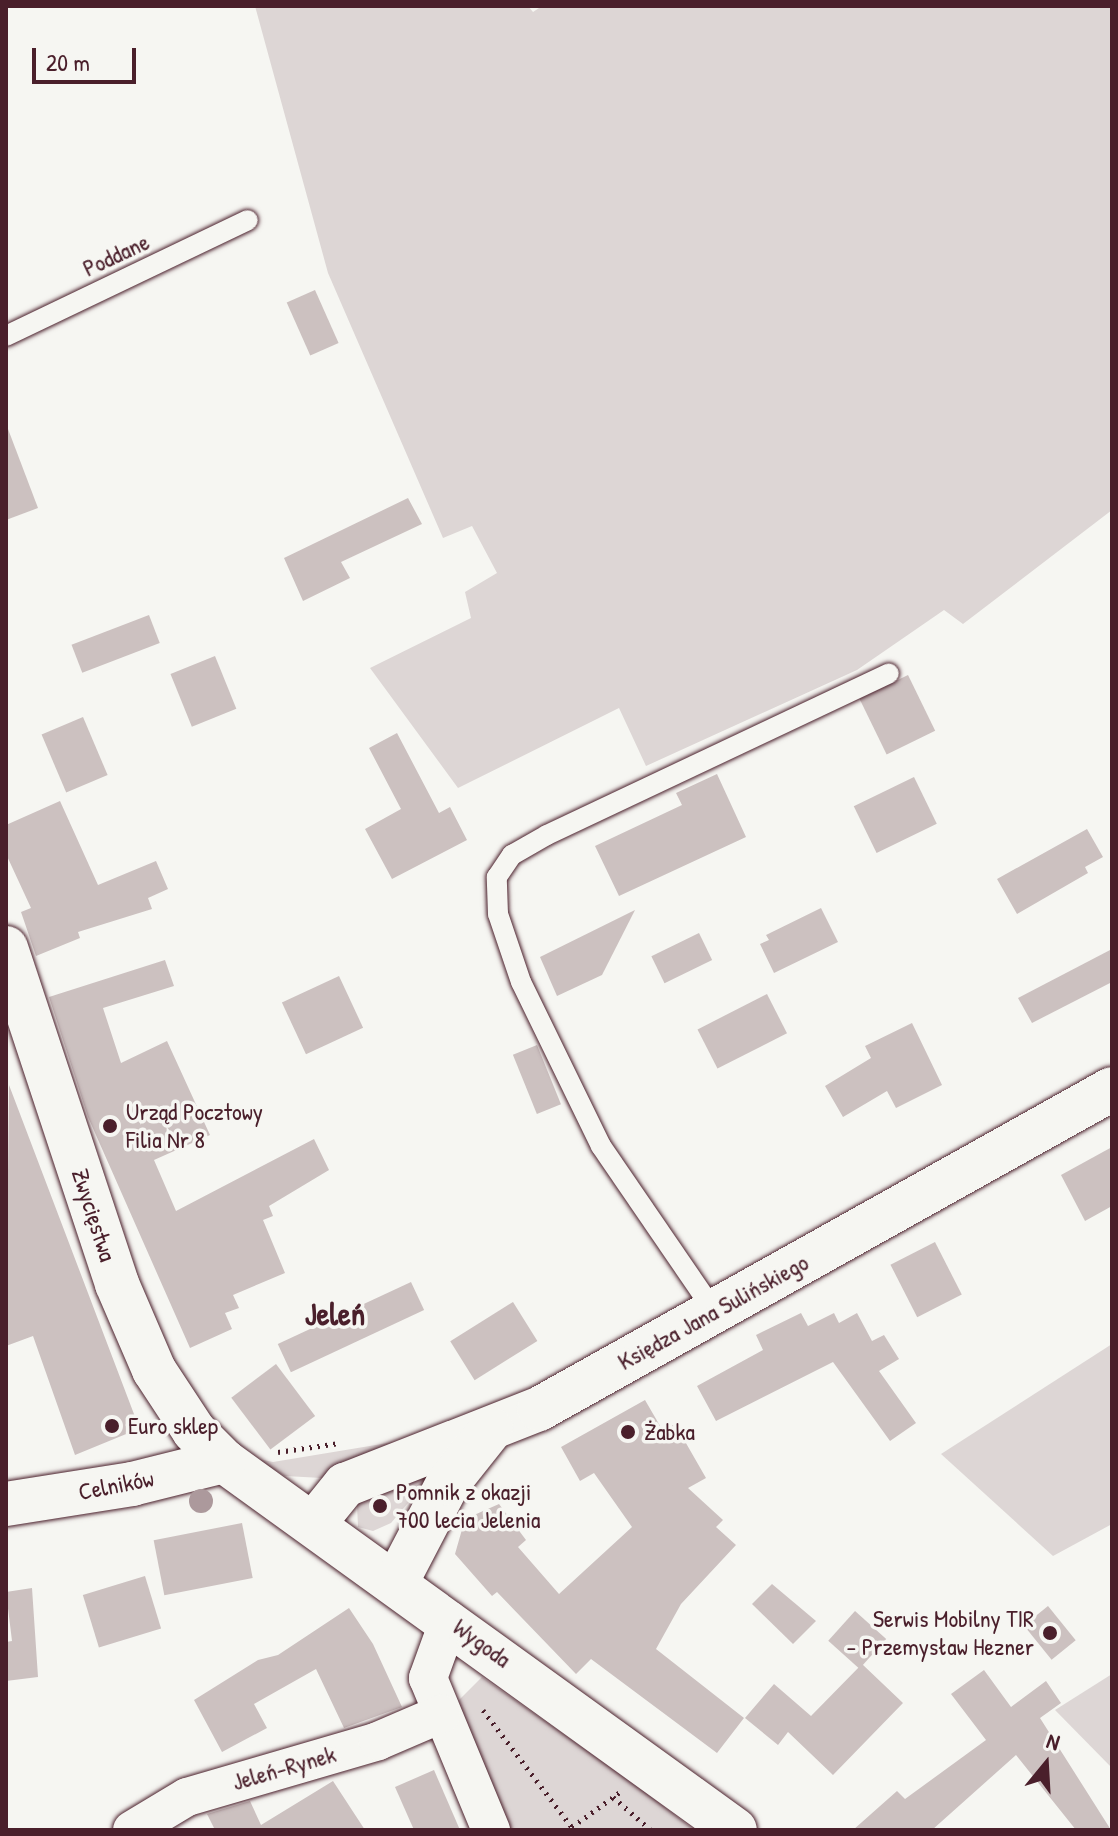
<!DOCTYPE html>
<meta charset="utf-8">
<style>
body{margin:0}
#map{position:relative;width:1118px;height:1836px;overflow:hidden;background:#f6f6f2;font-family:"Patrick Hand",sans-serif}
div>[style]{position:absolute}
[style*='--x']{left:calc(var(--x)*1px);top:calc(var(--y)*1px);width:calc(var(--w)*1px);rotate:calc(var(--a)*1deg)}
.green>*{inset:0;background:#ddd6d5}
.building>*{inset:0;background:#ccc1c0;transform-origin:0 0}
.path>*{height:5px;margin-top:-2.5px;transform-origin:0;background:repeating-linear-gradient(90deg,#4a1f2b 0 2px,transparent 0 8px)}
.roads{filter:drop-shadow(0 0 2px #4a1f2b) drop-shadow(0 0 2px #4a1f2b)}
.lane>*{height:20px;margin:-10px;padding:0 10px;transform-origin:10px;border-radius:10px;background:#f6f6f2}
.street>*{height:38px;margin:-19px;padding:0 19px;transform-origin:19px;border-radius:19px;background:#f6f6f2}
.secondary>*{height:44px;margin:-22px;padding:0 22px;transform-origin:22px;border-radius:22px;background:#f6f6f2}
.trees>*{width:24px;height:24px;margin:-12px;border-radius:50%;background:#ac999c}
.dots>*{width:22px;height:22px;translate:-50% -50%;box-sizing:border-box;border:4px solid #f6f6f2;border-radius:50%}
span{translate:-50% -50%;white-space:nowrap;text-align:center;line-height:1.15;-webkit-text-stroke:7px #f6f6f2;paint-order:stroke}
.street-label{font-size:24px;color:#4a1f2b}
.poi-label{font-size:24px;color:#4a1f2b}
.left{translate:0 -50%;text-align:left}
.right{translate:-100% -50%;text-align:right}
.district-label{font-size:32px;color:#4a1f2b;font-weight:700}
.frame{position:absolute;inset:0;border:8px solid #4a1f2b;pointer-events:none}
.north{position:absolute;left:1006px;top:1724px;width:80px;height:80px;-webkit-text-stroke:6px #f6f6f2;paint-order:stroke;rotate:18deg;font-size:22px;font-weight:700;line-height:32px;text-align:center;color:#4a1f2b}
.north::after{content:'';display:block;margin:auto;width:28px;height:36px;background:#4a1f2b;clip-path:polygon(50% 0,100% 100%,50% 72%,0 100%)}
.scale{position:absolute;left:32px;top:48px;width:104px;height:36px;box-sizing:border-box;border:4px solid #4a1f2b;border-top:0;padding-left:10px;font-size:24px;line-height:28px;white-space:nowrap;color:#4a1f2b;-webkit-text-stroke:6px #f6f6f2;paint-order:stroke}
</style>
<div id="map">
<div class="green">
<i style="clip-path:polygon(255px 6px,528px 6px,533px 12px,542px 6px,1112px 6px,1112px 510px,963px 624px,944px 610px,857px 670px,646px 766px,619px 708px,458px 788px,370px 668px,471px 618px,465px 592px,497px 573px,472px 526px,443px 538px,328px 273px)"></i>
<i style="clip-path:polygon(1112px 1344px,1112px 1524px,1053px 1556px,941px 1454px)"></i>
<i style="clip-path:polygon(412px 1439px,322px 1478px,285px 1476px,254px 1458px,273px 1462px)"></i>
<i style="clip-path:polygon(437px 1469px,391px 1523px,373px 1531px,358px 1527px,357px 1504px)"></i>
<i style="clip-path:polygon(1112px 1674px,1112px 1768px,1055px 1710px)"></i>
<i style="clip-path:polygon(482px 1677px,636px 1785px,694px 1830px,511px 1830px,456px 1703px)"></i>
</div>
<div class="building">
<i style="left:315px;top:290px;width:58px;height:31px;rotate:66deg"></i>
<i style="clip-path:polygon(8px 429px,38px 508px,6px 520px,6px 430px)"></i>
<i style="clip-path:polygon(408px 498px,422px 524px,341px 562px,350px 578px,303px 601px,284px 558px)"></i>
<i style="left:149px;top:615px;width:30px;height:83px;rotate:69deg"></i>
<i style="left:215px;top:656px;width:57px;height:48px;rotate:68deg"></i>
<i style="left:908px;top:675px;width:62px;height:54px;rotate:64deg"></i>
<i style="left:83px;top:717px;width:63px;height:45px;rotate:67deg"></i>
<i style="clip-path:polygon(397px 733px,439px 813px,450px 807px,467px 840px,392px 879px,365px 829px,401px 809px,369px 748px)"></i>
<i style="clip-path:polygon(717px 774px,746px 837px,619px 896px,595px 846px,682px 805px,676px 793px)"></i>
<i style="left:914px;top:777px;width:52px;height:67px;rotate:64deg"></i>
<i style="clip-path:polygon(60px 801px,98px 885px,156px 861px,168px 889px,148px 898px,152px 909px,78px 932px,80px 938px,36px 956px,21px 912px,31px 908px,6px 854px,6px 825px)"></i>
<i style="clip-path:polygon(1087px 829px,1103px 857px,1085px 867px,1088px 873px,1017px 914px,997px 879px)"></i>
<i style="clip-path:polygon(821px 908px,838px 942px,774px 973px,760px 944px,769px 940px,766px 935px)"></i>
<i style="clip-path:polygon(635px 910px,602px 975px,557px 996px,540px 957px)"></i>
<i style="left:699px;top:933px;width:30px;height:53px;rotate:64deg"></i>
<i style="clip-path:polygon(1112px 949px,1112px 982px,1032px 1023px,1018px 998px)"></i>
<i style="clip-path:polygon(165px 960px,174px 986px,103px 1008px,121px 1063px,167px 1041px,210px 1135px,154px 1160px,176px 1211px,314px 1139px,329px 1170px,269px 1206px,273px 1216px,263px 1220px,285px 1273px,233px 1295px,239px 1308px,225px 1313px,232px 1329px,190px 1348px,88px 1117px,49px 997px)"></i>
<i style="left:339px;top:976px;width:57px;height:63px;rotate:65deg"></i>
<i style="left:767px;top:994px;width:44px;height:78px;rotate:63deg"></i>
<i style="clip-path:polygon(912px 1023px,942px 1085px,896px 1108px,887px 1091px,843px 1117px,825px 1086px,871px 1058px,865px 1046px)"></i>
<i style="left:537px;top:1045px;width:64px;height:26px;rotate:68deg"></i>
<i style="clip-path:polygon(9px 1085px,137px 1422px,131px 1432px,75px 1455px,33px 1336px,6px 1346px)"></i>
<i style="clip-path:polygon(1112px 1147px,1112px 1206px,1085px 1221px,1061px 1175px)"></i>
<i style="left:935px;top:1242px;width:59px;height:50px;rotate:63deg"></i>
<i style="left:411px;top:1282px;width:31px;height:147px;rotate:65deg"></i>
<i style="left:513px;top:1302px;width:46px;height:74px;rotate:58deg"></i>
<i style="clip-path:polygon(801px 1313px,808px 1326px,834px 1313px,839px 1323px,857px 1313px,872px 1341px,884px 1335px,899px 1359px,879px 1371px,916px 1423px,890px 1441px,833px 1362px,716px 1421px,697px 1386px,763px 1350px,756px 1335px)"></i>
<i style="left:276px;top:1364px;width:65px;height:56px;rotate:53deg"></i>
<i style="clip-path:polygon(645px 1400px,663px 1431px,675px 1424px,706px 1478px,688px 1488px,723px 1520px,716px 1527px,736px 1545px,681px 1604px,656px 1649px,744px 1718px,717px 1753px,591px 1659px,576px 1674px,497px 1592px,492px 1596px,455px 1554px,465px 1519px,499px 1504px,526px 1540px,518px 1547px,559px 1594px,632px 1527px,594px 1473px,580px 1481px,561px 1447px)"></i>
<i style="left:242px;top:1523px;width:56px;height:90px;rotate:79deg"></i>
<i style="left:145px;top:1576px;width:55px;height:65px;rotate:73deg"></i>
<i style="clip-path:polygon(772px 1584px,816px 1621px,793px 1644px,752px 1604px)"></i>
<i style="clip-path:polygon(32px 1588px,38px 1677px,6px 1681px,6px 1642px,12px 1641px,6px 1592px)"></i>
<i style="left:1048px;top:1606px;width:44px;height:31px;rotate:51deg"></i>
<i style="clip-path:polygon(349px 1608px,373px 1644px,402px 1707px,344px 1728px,316px 1669px,254px 1704px,267px 1728px,222px 1752px,194px 1700px,258px 1660px,278px 1655px)"></i>
<i style="left:855px;top:1611px;width:42px;height:40px;rotate:42deg"></i>
<i style="clip-path:polygon(862px 1664px,903px 1703px,833px 1775px,788px 1732px,778px 1745px,745px 1718px,774px 1684px,811px 1716px)"></i>
<i style="clip-path:polygon(984px 1670px,1011px 1707px,1046px 1681px,1061px 1703px,1040px 1718px,1111px 1830px,1076px 1830px,1016px 1755px,932px 1830px,853px 1830px,897px 1791px,905px 1799px,986px 1740px,951px 1694px)"></i>
<i style="clip-path:polygon(434px 1770px,460px 1830px,414px 1830px,395px 1787px)"></i>
<i style="clip-path:polygon(333px 1781px,365px 1830px,215px 1830px,207px 1814px,250px 1801px,261px 1825px)"></i>
</div>
<div class="path">
<i style="--x:278;--y:1452;--w:62;--a:-8.4"></i>
<i style="--x:483;--y:1710;--w:151;--a:52.8"></i>
<i style="--x:613;--y:1797;--w:50;--a:41"></i>
<i style="--x:572;--y:1827;--w:59;--a:-36.1"></i>
</div>
<div class="roads">
<div class="lane">
<i style="--x:6;--y:336;--w:268;--a:-25.6"></i>
<i style="--x:714;--y:1311;--w:200;--a:-124.4"></i>
<i style="--x:601;--y:1146;--w:182;--a:-116"></i>
<i style="--x:521;--y:982;--w:72;--a:-108.7"></i>
<i style="--x:498;--y:914;--w:37;--a:-92"></i>
<i style="--x:497;--y:877;--w:27;--a:-56"></i>
<i style="--x:512;--y:855;--w:40;--a:-29.7"></i>
<i style="--x:547;--y:835;--w:378;--a:-25.3"></i>
</div>
<div class="street">
<i style="--x:449;--y:1620;--w:62;--a:109.9"></i>
<i style="--x:428;--y:1678;--w:165;--a:67.5"></i>
<i style="--x:132;--y:1830;--w:64;--a:-31"></i>
<i style="--x:187;--y:1797;--w:199;--a:-16.3"></i>
<i style="--x:378;--y:1741;--w:69;--a:-23.2"></i>
</div>
<div class="secondary">
<i style="--x:6;--y:948;--w:354;--a:71.7"></i>
<i style="--x:117;--y:1284;--w:94;--a:66.7"></i>
<i style="--x:154;--y:1370;--w:73;--a:56.7"></i>
<i style="--x:194;--y:1431;--w:42;--a:45"></i>
<i style="--x:224;--y:1461;--w:630;--a:35.83"></i>
<i style="--x:6;--y:1504;--w:128;--a:-9"></i>
<i style="--x:132;--y:1484;--w:95;--a:-14"></i>
<i style="--x:315;--y:1522;--w:48;--a:-51"></i>
<i style="--x:345;--y:1485;--w:208;--a:-21.4"></i>
<i style="--x:539;--y:1409;--w:656;--a:-29.18"></i>
<i style="--x:397;--y:1581;--w:110;--a:-62.5"></i>
<i style="--x:448;--y:1483;--w:69;--a:-51.5"></i>
</div>
</div>
<div class="trees">
<i style="left:201px;top:1501px"></i>
</div>
<div class="dots">
<i style="left:110px;top:1126px;background:#4a1f2b"></i>
<i style="left:112px;top:1426px;background:#4a1f2b"></i>
<i style="left:628px;top:1432px;background:#4a1f2b"></i>
<i style="left:380px;top:1506px;background:#4a1f2b"></i>
<i style="left:1050px;top:1633px;background:#4a1f2b"></i>
</div>
<div class="street-label">
<span style="left:116px;top:255px;rotate:-25deg">Poddane</span>
<span style="left:94px;top:1215px;rotate:72deg">Zwycięstwa</span>
<span style="left:713px;top:1312px;rotate:-29deg">Księdza Jana Sulińskiego</span>
<span style="left:116px;top:1485px;rotate:-11deg">Celników</span>
<span style="left:482px;top:1643px;rotate:36deg">Wygoda</span>
<span style="left:284px;top:1768px;rotate:-16deg">Jeleń-Rynek</span>
</div>
<div class="poi-label">
<span class="left" style="left:126px;top:1126px">Urząd Pocztowy<br>Filia Nr 8</span>
<span class="left" style="left:128px;top:1426px">Euro sklep</span>
<span class="left" style="left:644px;top:1432px">Żabka</span>
<span class="left" style="left:396px;top:1506px">Pomnik z okazji<br>700 lecia Jelenia</span>
<span class="right" style="left:1034px;top:1633px">Serwis Mobilny TIR<br>- Przemysław Hezner</span>
</div>
<div class="district-label">
<span style="left:335px;top:1314px">Jeleń</span>
</div>
<div class="frame"></div>
<div class="north">N</div>
<div class="scale">20 m</div>
</div>
